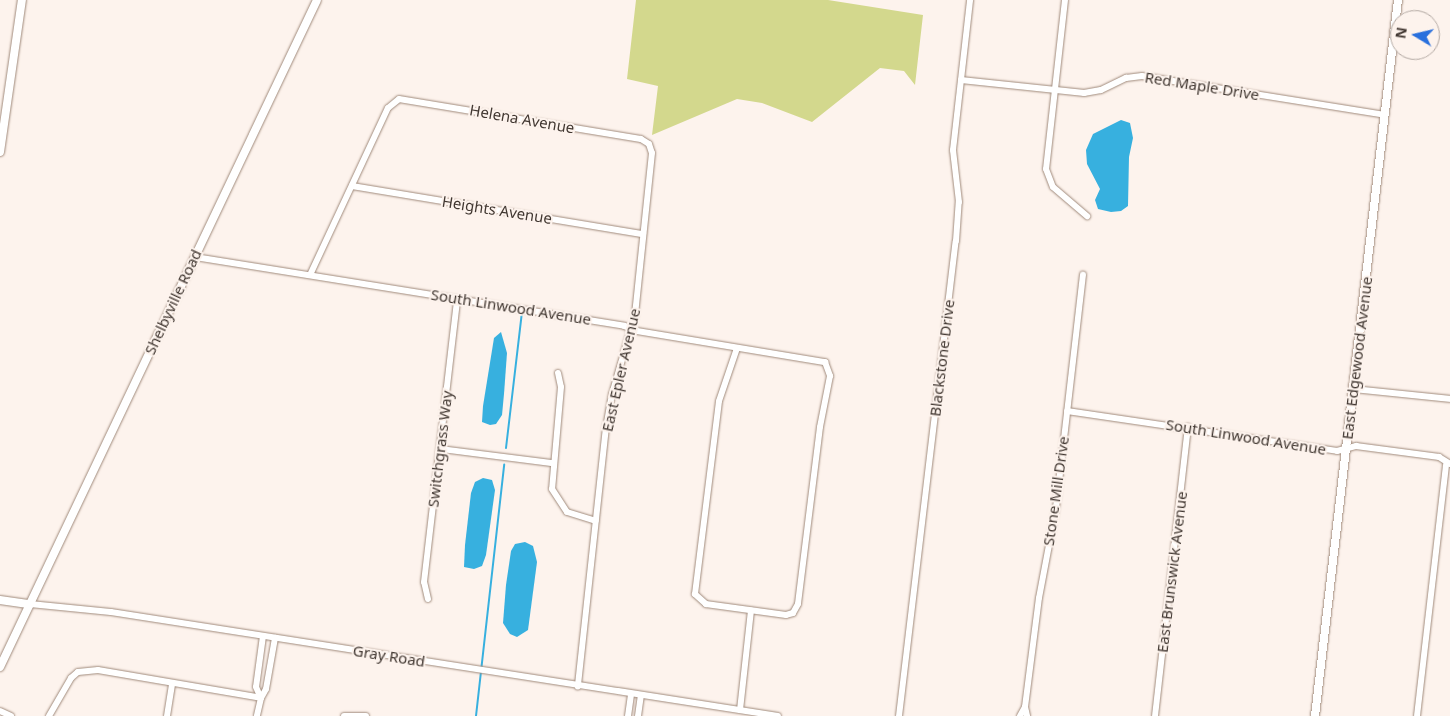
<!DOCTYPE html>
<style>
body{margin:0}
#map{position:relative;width:1450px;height:716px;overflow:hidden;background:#fdf3ed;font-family:"Noto Sans",sans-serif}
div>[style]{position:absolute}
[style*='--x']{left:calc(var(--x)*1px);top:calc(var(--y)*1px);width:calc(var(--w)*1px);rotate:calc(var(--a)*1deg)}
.green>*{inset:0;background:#d3d88d}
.water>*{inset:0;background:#37b0df}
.stream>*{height:2px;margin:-1px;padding:0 1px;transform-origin:1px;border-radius:1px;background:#37b0df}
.roads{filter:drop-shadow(0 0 1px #a08a7b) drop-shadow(0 0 1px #a08a7b)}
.minor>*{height:6px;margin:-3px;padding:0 3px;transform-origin:3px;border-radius:3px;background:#fff}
.major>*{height:8px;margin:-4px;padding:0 4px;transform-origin:4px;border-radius:4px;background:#fff}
span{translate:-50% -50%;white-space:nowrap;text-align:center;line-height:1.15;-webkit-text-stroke:4px #fdf3ed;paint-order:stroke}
.street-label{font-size:15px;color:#413731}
.north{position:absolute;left:1390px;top:10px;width:50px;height:50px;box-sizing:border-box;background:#fdf3ed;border:1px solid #b2a8a2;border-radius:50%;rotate:279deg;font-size:14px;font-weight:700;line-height:20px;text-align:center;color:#413731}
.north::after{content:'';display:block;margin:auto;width:18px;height:22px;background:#2970dd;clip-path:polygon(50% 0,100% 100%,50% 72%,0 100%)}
</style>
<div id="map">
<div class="green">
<i style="clip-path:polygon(636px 0,828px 0,923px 15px,915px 85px,904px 71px,880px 68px,812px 122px,762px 103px,737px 99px,652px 135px,658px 86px,627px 79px)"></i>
</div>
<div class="water">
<i style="clip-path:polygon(1121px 120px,1130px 123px,1133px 138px,1129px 157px,1128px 206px,1121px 211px,1111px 212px,1098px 209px,1095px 200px,1100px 189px,1087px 164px,1086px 150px,1093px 134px)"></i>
<i style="clip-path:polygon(501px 332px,507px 353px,504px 394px,502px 415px,496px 424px,490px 425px,482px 422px,483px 406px,494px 338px)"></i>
<i style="clip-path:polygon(483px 478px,492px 480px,495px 490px,486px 555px,482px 566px,474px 569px,464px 567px,465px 545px,471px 493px,475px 482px)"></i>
<i style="clip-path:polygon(525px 542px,533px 546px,537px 562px,528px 630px,517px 637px,510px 634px,503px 623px,506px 585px,511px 551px,515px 544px)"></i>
</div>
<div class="stream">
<i style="--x:506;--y:448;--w:138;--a:-83.3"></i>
<i style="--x:476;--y:716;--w:253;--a:-83.6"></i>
</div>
<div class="roads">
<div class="minor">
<i style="--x:1065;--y:0;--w:170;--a:96.4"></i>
<i style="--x:1046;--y:169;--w:19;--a:69"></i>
<i style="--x:1053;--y:187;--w:45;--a:40.5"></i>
<i style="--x:961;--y:80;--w:124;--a:6"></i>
<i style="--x:1084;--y:93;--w:17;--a:-10"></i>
<i style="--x:1101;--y:90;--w:28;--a:-26"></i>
<i style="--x:1126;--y:78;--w:16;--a:-7"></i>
<i style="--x:1142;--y:76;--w:246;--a:9.1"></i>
<i style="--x:352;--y:186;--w:295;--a:9.4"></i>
<i style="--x:195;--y:257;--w:435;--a:9.1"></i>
<i style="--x:624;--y:326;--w:14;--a:21"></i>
<i style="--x:637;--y:331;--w:191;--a:9.4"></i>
<i style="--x:825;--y:362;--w:15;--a:70"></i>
<i style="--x:830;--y:376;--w:52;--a:101.1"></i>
<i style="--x:820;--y:427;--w:178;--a:97.1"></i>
<i style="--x:798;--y:604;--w:10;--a:119"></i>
<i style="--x:793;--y:613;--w:7;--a:164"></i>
<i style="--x:786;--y:615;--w:81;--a:-172.2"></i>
<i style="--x:706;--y:604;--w:15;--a:-138"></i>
<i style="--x:695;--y:594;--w:194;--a:-82.9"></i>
<i style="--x:719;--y:401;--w:56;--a:-71.2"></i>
<i style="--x:310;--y:275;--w:184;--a:-65"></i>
<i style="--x:388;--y:108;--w:14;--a:-39"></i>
<i style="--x:399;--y:99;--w:245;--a:9.4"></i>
<i style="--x:641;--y:139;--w:9;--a:32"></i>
<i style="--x:649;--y:144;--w:9;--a:72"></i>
<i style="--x:652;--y:153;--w:163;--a:96"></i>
<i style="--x:635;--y:315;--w:82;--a:106.2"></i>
<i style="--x:612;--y:394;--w:34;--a:100"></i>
<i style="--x:606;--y:427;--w:261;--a:96.2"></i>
<i style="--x:558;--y:373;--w:14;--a:78"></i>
<i style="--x:561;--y:387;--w:102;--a:95"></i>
<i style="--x:552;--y:489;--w:27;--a:57"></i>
<i style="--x:567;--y:512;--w:30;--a:17"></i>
<i style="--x:1354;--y:389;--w:97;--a:5.9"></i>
<i style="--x:1067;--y:411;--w:273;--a:8.4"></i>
<i style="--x:1337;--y:451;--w:20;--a:-15"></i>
<i style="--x:1356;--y:446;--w:84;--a:7.5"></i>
<i style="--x:1439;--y:457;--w:13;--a:32"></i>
<i style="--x:441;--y:449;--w:112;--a:7.2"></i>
<i style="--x:428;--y:599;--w:17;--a:-103"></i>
<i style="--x:424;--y:582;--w:285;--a:-83.3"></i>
<i style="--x:30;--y:604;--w:81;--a:5.6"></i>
<i style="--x:111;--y:612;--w:675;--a:8.86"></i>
<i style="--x:263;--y:636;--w:51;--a:97.8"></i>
<i style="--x:256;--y:687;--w:12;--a:66"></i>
<i style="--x:261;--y:698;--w:10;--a:-61"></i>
<i style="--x:266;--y:689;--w:52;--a:-80"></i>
<i style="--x:1025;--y:707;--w:110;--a:-82.7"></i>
<i style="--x:1039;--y:598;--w:92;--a:-79.3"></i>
<i style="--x:1056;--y:508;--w:235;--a:-83.4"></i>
<i style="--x:740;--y:710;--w:100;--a:-83.7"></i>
<i style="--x:0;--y:711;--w:12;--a:24"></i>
<i style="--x:49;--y:716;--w:44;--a:-59.9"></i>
<i style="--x:71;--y:678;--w:9;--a:-41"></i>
<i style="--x:78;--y:672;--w:20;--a:-6"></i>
<i style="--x:98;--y:670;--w:165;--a:9.7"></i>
<i style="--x:261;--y:698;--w:18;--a:103"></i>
<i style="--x:167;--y:716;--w:33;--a:-81"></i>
<i style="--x:344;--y:716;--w:22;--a:0"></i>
<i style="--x:628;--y:716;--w:22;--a:-82"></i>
<i style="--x:638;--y:716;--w:21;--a:-82"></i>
<i style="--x:899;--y:716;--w:478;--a:-83.2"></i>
<i style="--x:956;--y:241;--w:39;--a:-86"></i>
<i style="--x:959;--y:202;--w:52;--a:-96.6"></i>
<i style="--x:953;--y:150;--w:151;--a:-83.5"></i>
<i style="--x:1020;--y:716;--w:10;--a:-61"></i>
<i style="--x:1025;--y:707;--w:9;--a:77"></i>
<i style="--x:1155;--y:716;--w:291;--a:-83.5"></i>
<i style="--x:1417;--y:716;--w:253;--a:-83.4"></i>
</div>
<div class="major">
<i style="--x:0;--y:152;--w:154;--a:-81.8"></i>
<i style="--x:0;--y:600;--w:30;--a:8"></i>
<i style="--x:0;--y:667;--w:738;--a:-64.58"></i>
<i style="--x:1315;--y:716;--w:721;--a:-83.39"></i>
</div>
</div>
<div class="street-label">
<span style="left:1202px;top:86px;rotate:9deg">Red Maple Drive</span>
<span style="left:522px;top:119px;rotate:10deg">Helena Avenue</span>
<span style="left:497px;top:210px;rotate:9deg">Heights Avenue</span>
<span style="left:173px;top:302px;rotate:-65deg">Shelbyville Road</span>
<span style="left:511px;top:307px;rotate:9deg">South Linwood Avenue</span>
<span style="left:942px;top:358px;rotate:-83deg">Blackstone Drive</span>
<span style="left:1357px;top:358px;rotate:-83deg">East Edgewood Avenue</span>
<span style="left:621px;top:370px;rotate:-77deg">East Epler Avenue</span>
<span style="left:1246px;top:437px;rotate:9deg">South Linwood Avenue</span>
<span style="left:440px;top:449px;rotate:-83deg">Switchgrass Way</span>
<span style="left:1056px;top:491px;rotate:-82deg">Stone Mill Drive</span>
<span style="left:1172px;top:572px;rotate:-83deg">East Brunswick Avenue</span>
<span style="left:389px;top:656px;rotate:9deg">Gray Road</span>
</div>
<div class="north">N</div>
</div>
